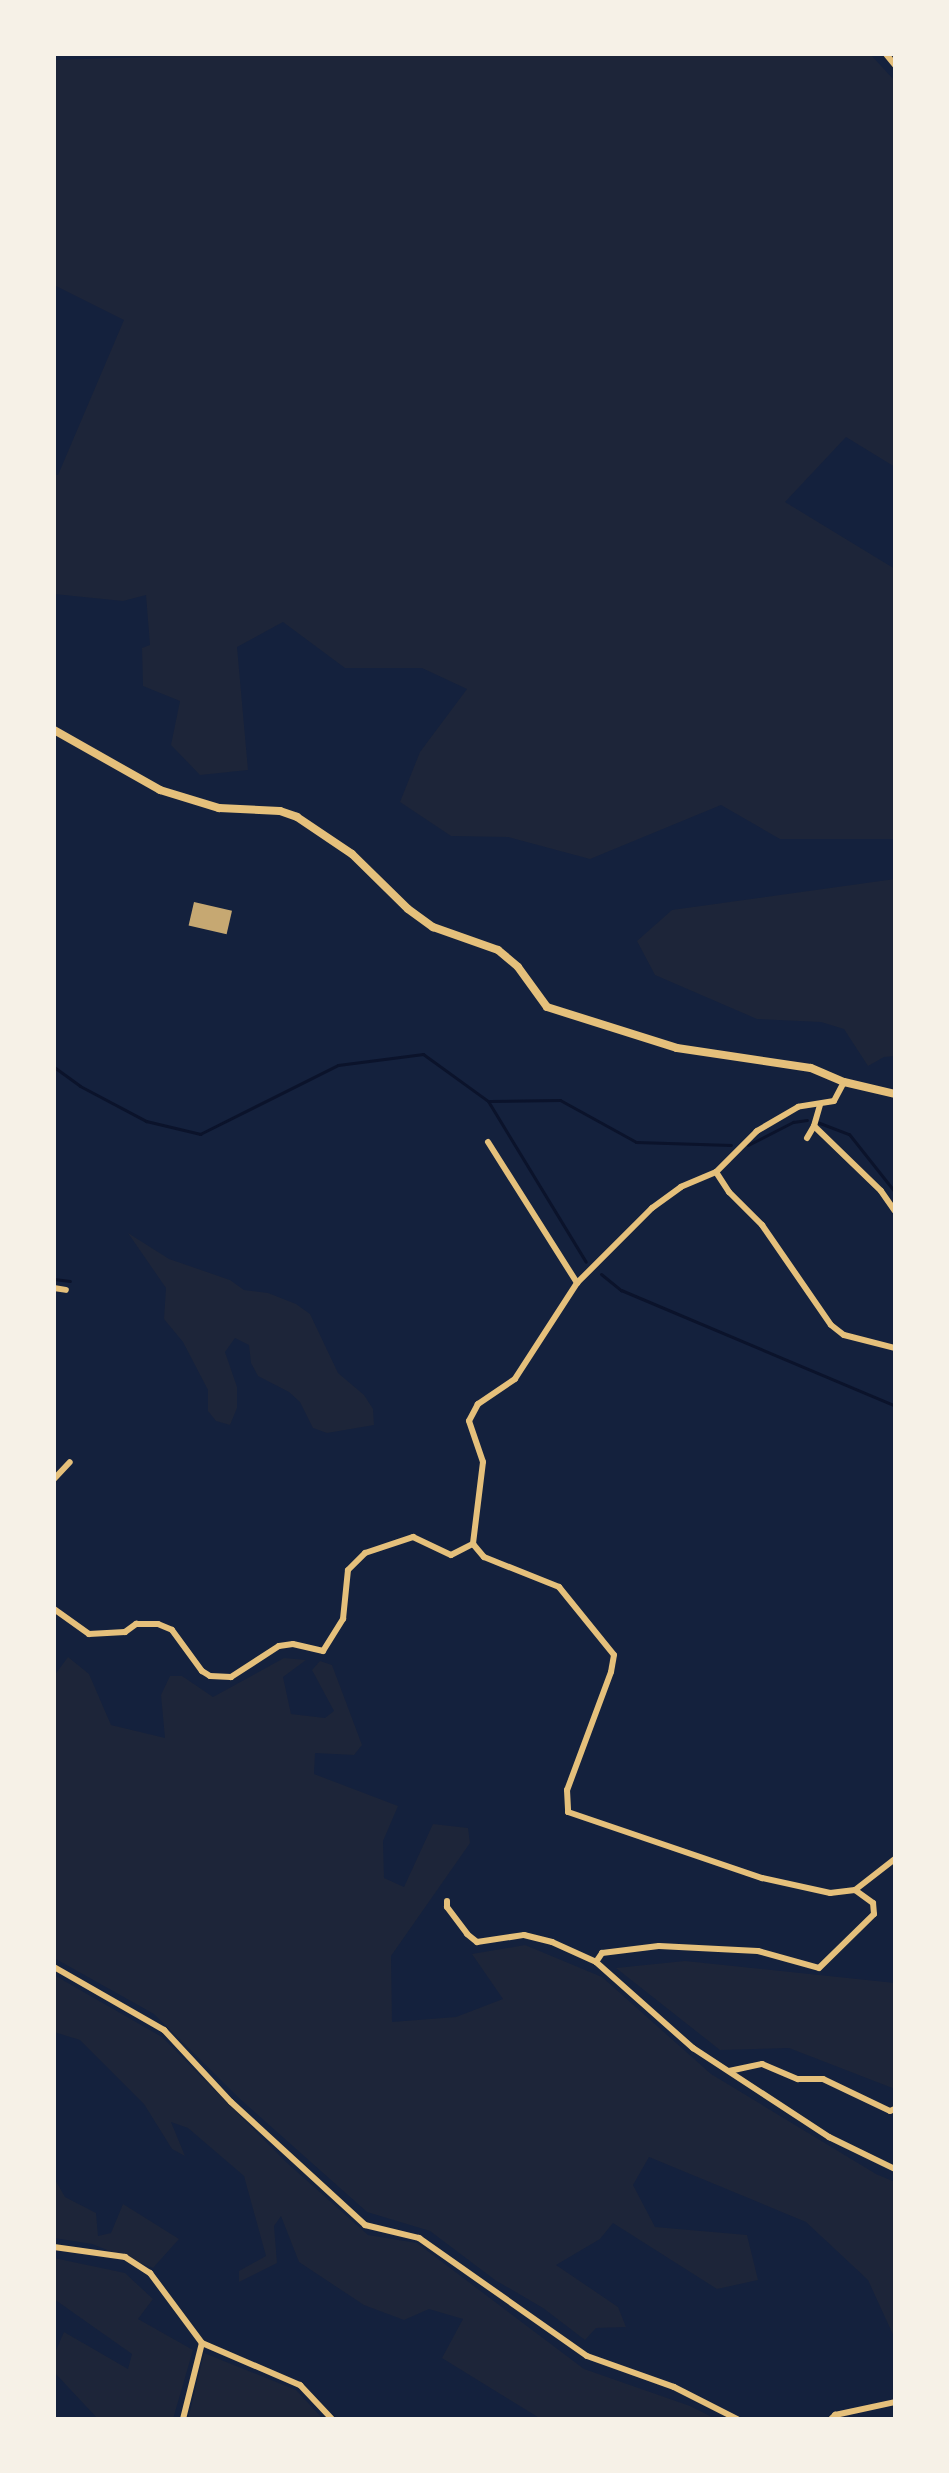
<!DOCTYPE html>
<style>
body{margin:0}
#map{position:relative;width:949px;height:2473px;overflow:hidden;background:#14213d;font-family:Roboto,sans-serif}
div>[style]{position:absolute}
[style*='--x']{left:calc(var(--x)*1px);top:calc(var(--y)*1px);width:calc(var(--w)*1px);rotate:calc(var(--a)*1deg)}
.green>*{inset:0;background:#1d2539}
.stream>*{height:3px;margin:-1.5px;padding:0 1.5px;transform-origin:1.5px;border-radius:1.5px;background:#0b132b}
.building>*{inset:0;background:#c6a872;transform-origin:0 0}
.minor>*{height:6px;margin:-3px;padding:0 3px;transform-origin:3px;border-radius:3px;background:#e5c07b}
.tertiary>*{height:8px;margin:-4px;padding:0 4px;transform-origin:4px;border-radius:4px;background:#e5c07b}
span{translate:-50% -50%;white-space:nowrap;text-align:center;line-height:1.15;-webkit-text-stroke:8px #f6f1e7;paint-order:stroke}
.frame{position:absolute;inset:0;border:56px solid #f6f1e7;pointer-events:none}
</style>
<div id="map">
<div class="green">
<i style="clip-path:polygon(239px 54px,870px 54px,895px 81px,895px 467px,846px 437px,785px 502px,895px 569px,895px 839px,780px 839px,721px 805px,590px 859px,508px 837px,451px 836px,400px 802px,420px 752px,467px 689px,422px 668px,345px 668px,283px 622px,237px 647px,248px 770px,200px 775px,171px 745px,180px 701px,143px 686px,142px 648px,150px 645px,146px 595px,123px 601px,54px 594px,54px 474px,58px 475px,124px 320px,54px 285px,54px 60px)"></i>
<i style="clip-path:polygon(895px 879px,895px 1056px,884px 1057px,868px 1066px,844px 1029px,821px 1022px,757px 1019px,655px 975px,637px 941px,672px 910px)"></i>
<i style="clip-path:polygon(128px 1233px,169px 1259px,230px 1280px,244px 1290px,268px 1293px,296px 1304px,310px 1314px,338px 1373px,364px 1395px,373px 1409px,374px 1425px,327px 1433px,313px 1428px,300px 1402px,289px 1392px,258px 1376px,251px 1363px,249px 1345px,235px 1338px,225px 1352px,237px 1387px,237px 1408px,230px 1425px,216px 1421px,208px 1411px,208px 1390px,183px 1342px,164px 1319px,166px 1288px)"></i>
<i style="clip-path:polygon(68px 1657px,89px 1674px,111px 1725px,165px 1738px,161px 1695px,170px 1676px,182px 1676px,213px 1697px,284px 1658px,306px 1660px,283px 1677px,291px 1714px,325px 1718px,334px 1711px,312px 1670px,320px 1661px,332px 1665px,362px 1745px,354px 1755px,315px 1753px,314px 1774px,398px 1806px,383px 1841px,384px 1878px,404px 1887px,433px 1824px,468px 1828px,470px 1843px,391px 1956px,392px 2022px,456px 2017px,503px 1999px,472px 1954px,525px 1945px,602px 1977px,711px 2074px,876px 2174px,895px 2182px,895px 2339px,868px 2280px,806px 2222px,649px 2157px,633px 2185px,655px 2227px,747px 2235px,758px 2280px,717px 2289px,613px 2223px,600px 2239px,556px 2265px,618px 2307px,626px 2327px,596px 2328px,585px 2340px,543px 2308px,495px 2280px,430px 2231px,367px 2212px,240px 2099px,154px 2014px,54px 1958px,54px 1676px)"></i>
<i style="clip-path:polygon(685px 1961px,895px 1983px,895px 2089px,789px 2048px,720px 2050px,616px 1968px)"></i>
<i style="clip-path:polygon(54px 1975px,162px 2037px,286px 2162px,368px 2235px,417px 2243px,584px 2369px,690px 2406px,716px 2419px,541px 2419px,442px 2358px,463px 2319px,429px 2309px,404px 2320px,364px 2305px,299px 2262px,281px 2216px,274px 2226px,277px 2263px,239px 2282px,239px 2271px,266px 2256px,244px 2176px,188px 2128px,171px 2122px,185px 2156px,172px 2149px,144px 2104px,80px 2040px,54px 2032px)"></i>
<i style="clip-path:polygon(54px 2178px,65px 2197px,96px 2213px,98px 2236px,111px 2233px,123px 2204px,179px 2239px,153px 2268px,92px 2244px,54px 2238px)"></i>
<i style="clip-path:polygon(54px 2258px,125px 2273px,153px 2299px,138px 2319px,193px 2350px,173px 2419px,98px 2419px,54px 2372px,54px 2355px,64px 2332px,128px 2369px,132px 2354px,54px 2299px)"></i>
<i style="clip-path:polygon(204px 2353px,296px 2390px,323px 2419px,188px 2419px)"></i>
</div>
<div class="stream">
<i style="--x:54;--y:1067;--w:32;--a:36"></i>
<i style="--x:80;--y:1086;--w:75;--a:27.9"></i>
<i style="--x:146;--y:1121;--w:56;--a:13.5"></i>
<i style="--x:200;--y:1134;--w:154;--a:-26.6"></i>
<i style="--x:338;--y:1065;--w:86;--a:-7.4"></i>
<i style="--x:423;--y:1054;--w:80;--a:35.9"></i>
<i style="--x:488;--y:1101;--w:188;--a:58.7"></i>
<i style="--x:490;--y:1101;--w:70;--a:-0.8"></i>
<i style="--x:560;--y:1100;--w:87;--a:28.9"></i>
<i style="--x:636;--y:1142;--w:95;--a:1.8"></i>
<i style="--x:817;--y:1122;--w:34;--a:21"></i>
<i style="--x:849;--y:1134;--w:74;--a:51.6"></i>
<i style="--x:748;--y:1145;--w:51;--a:-27.1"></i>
<i style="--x:793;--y:1122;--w:14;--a:-8"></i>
<i style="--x:601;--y:1274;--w:26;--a:39"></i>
<i style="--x:621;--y:1290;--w:298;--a:22.9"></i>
<i style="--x:54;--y:1279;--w:16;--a:7"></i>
</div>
<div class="building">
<i style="left:194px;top:902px;width:39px;height:24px;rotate:13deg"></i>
</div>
<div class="minor">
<i style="--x:886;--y:54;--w:14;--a:51"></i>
<i style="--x:844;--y:1082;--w:21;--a:118"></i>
<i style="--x:834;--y:1101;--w:36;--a:171"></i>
<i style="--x:798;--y:1107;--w:48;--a:149.7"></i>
<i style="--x:757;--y:1131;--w:58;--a:135"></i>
<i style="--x:716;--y:1172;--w:38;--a:157"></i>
<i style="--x:681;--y:1187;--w:36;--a:144"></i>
<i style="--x:652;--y:1208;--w:106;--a:135"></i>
<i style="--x:577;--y:1283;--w:114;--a:122.9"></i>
<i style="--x:515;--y:1379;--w:45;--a:146"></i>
<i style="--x:478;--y:1404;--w:19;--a:118"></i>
<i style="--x:469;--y:1421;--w:43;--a:71.1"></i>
<i style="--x:483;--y:1462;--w:83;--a:97"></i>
<i style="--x:473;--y:1544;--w:17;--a:50"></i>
<i style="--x:484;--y:1557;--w:81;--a:21.8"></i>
<i style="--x:559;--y:1587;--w:87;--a:51"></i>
<i style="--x:614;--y:1655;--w:17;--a:100"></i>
<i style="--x:611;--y:1672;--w:126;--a:110.4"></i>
<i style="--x:567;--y:1790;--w:22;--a:87"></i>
<i style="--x:568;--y:1812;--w:205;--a:18.8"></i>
<i style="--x:762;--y:1878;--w:70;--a:12.4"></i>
<i style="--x:830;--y:1893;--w:25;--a:-7"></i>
<i style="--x:855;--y:1890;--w:51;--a:-37.8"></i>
<i style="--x:820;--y:1105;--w:22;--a:106"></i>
<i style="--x:814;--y:1126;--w:93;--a:44.1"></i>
<i style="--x:881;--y:1191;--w:24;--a:55"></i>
<i style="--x:807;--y:1138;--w:14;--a:-60"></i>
<i style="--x:488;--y:1142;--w:167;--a:57.7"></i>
<i style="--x:716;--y:1172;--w:24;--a:57"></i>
<i style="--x:729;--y:1192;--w:47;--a:45"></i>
<i style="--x:762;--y:1225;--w:121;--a:55.4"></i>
<i style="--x:831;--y:1325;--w:16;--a:38"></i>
<i style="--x:844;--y:1335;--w:53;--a:14.3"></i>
<i style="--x:54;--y:1288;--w:12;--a:9"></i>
<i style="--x:54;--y:1479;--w:23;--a:-47"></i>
<i style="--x:54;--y:1609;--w:43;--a:35.5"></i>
<i style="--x:89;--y:1634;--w:36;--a:-3"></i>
<i style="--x:125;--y:1632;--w:14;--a:-36"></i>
<i style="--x:136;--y:1624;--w:22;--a:0"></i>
<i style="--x:158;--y:1624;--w:15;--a:23"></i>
<i style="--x:172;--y:1630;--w:51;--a:53.8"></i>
<i style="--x:202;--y:1671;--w:9;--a:32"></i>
<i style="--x:210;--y:1676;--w:21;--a:3"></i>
<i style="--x:231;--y:1677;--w:57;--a:-32.9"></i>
<i style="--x:279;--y:1646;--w:14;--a:-8"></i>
<i style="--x:293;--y:1644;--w:31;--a:13"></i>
<i style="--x:323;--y:1651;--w:38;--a:-58"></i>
<i style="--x:343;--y:1619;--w:49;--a:-84.2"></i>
<i style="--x:348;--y:1570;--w:24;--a:-45"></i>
<i style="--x:365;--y:1553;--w:51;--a:-18.4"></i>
<i style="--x:413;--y:1537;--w:42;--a:25.3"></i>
<i style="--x:451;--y:1555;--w:25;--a:-27"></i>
<i style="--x:447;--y:1901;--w:6;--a:90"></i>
<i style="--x:447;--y:1907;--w:34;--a:53"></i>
<i style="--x:467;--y:1934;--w:13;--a:39"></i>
<i style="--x:477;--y:1942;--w:48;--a:-8.5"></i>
<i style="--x:524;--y:1935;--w:29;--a:14"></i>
<i style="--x:552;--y:1942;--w:48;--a:24.4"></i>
<i style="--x:596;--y:1962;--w:11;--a:-56"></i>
<i style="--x:602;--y:1953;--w:57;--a:-7"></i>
<i style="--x:659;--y:1946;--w:99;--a:2.9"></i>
<i style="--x:758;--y:1951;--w:63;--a:15.6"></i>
<i style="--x:819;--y:1968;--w:77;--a:-44.5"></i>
<i style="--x:874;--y:1914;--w:11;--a:-95"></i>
<i style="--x:873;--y:1903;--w:22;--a:-144"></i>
<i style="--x:596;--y:1962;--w:130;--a:41.6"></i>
<i style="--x:693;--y:2048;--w:163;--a:33.2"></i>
<i style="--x:829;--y:2137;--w:73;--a:25.9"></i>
<i style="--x:54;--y:1967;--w:127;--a:29.8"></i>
<i style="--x:164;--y:2030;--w:98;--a:47.1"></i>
<i style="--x:231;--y:2102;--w:182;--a:42.5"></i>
<i style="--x:365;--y:2225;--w:56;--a:13.5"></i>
<i style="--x:419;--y:2238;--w:205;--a:35.1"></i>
<i style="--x:587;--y:2356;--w:92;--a:19.6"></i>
<i style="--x:674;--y:2387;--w:71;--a:26.9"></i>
<i style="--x:729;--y:2071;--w:34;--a:-12"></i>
<i style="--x:762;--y:2064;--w:39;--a:23"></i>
<i style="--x:798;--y:2079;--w:25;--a:0"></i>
<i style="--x:823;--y:2079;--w:74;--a:25.5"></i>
<i style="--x:890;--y:2111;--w:5;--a:-22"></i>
<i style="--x:54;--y:2247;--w:72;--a:8"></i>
<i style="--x:125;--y:2257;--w:30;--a:33"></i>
<i style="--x:150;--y:2273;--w:87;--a:53.4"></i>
<i style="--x:183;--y:2419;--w:78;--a:-76"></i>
<i style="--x:202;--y:2343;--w:107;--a:23.2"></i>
<i style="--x:300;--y:2385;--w:47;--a:46.7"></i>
<i style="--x:831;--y:2419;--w:6;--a:-45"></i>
<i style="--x:835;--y:2415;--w:61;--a:-12.2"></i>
</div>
<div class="tertiary">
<i style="--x:54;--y:730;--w:122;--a:29.5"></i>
<i style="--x:160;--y:790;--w:62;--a:17"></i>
<i style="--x:219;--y:808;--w:61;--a:2.8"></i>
<i style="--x:280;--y:811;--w:18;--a:19"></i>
<i style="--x:297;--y:817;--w:66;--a:33.9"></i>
<i style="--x:352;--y:854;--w:78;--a:44.5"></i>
<i style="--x:408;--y:909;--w:31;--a:36"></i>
<i style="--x:433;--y:927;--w:69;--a:19.5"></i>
<i style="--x:498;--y:950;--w:26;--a:40"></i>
<i style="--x:518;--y:967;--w:49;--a:54.1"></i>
<i style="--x:547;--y:1007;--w:136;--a:17.5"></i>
<i style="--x:677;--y:1048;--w:135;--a:8.5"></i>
<i style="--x:811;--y:1068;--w:36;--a:23"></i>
<i style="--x:844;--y:1082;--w:52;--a:13.2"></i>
</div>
<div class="frame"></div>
</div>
